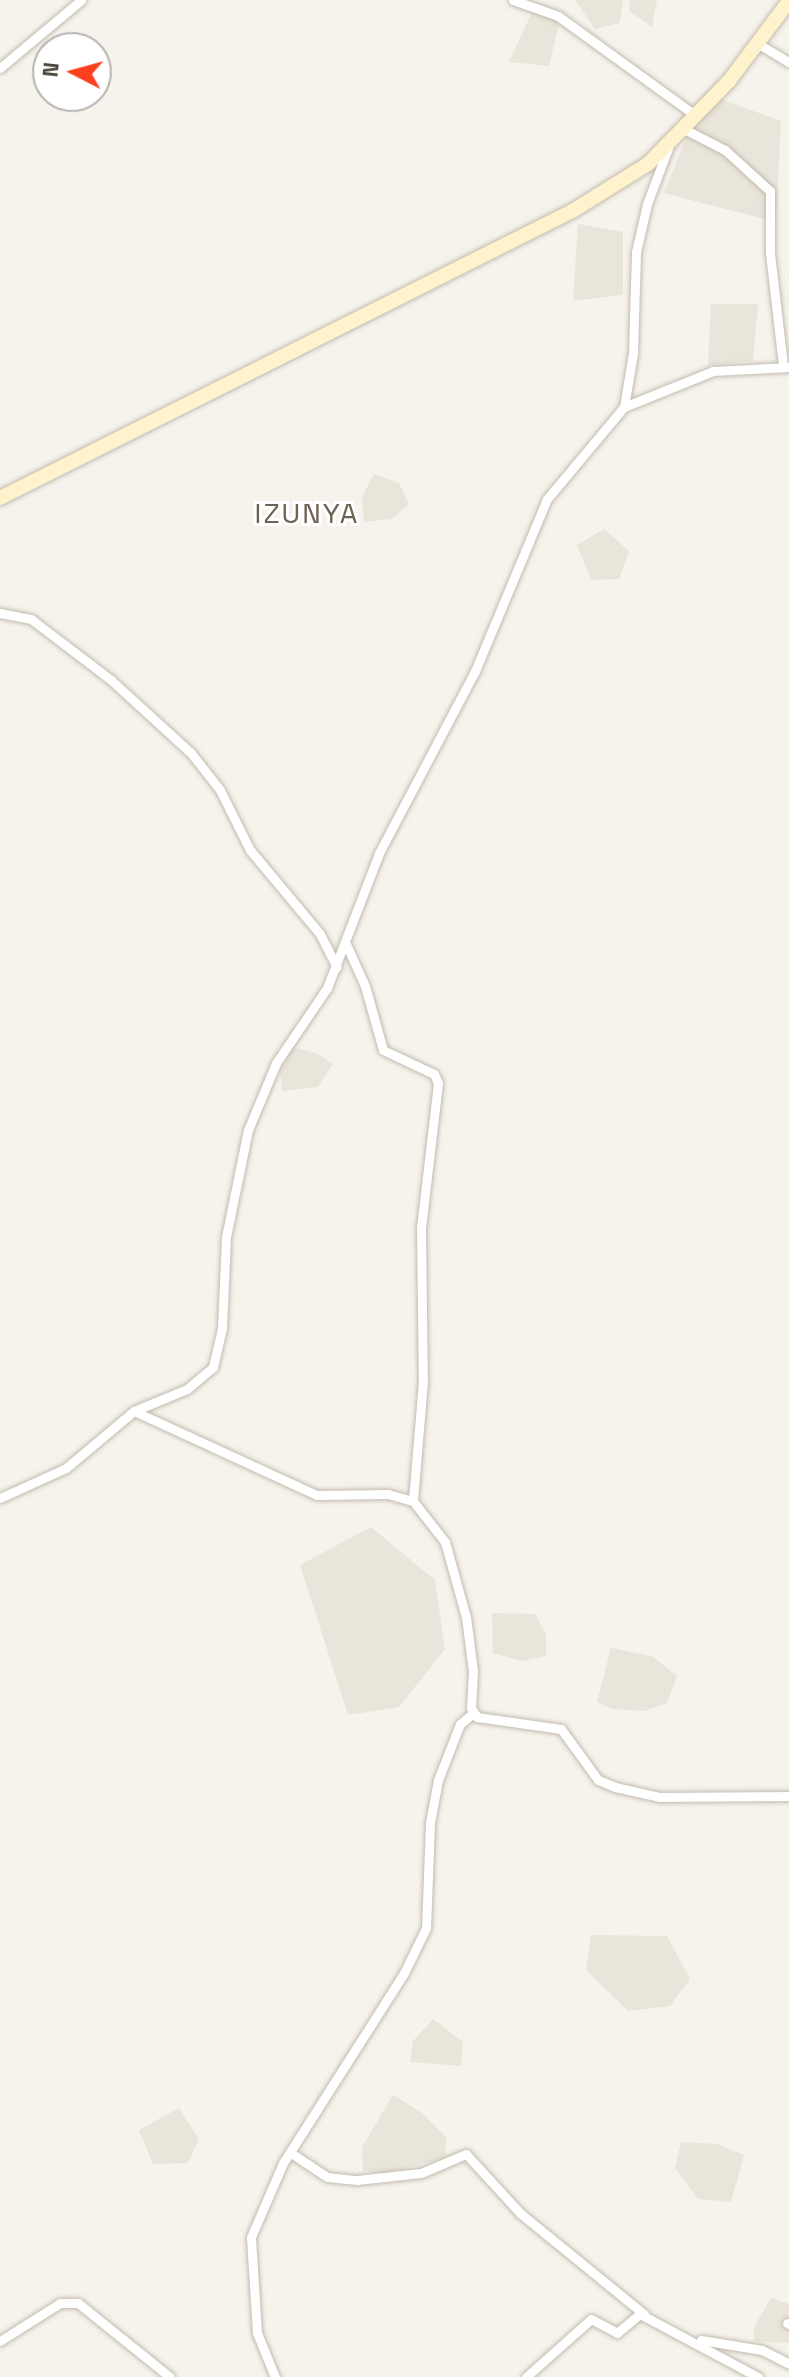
<!DOCTYPE html>
<style>
body{margin:0}
#map{position:relative;width:789px;height:2377px;overflow:hidden;background:#f6f3ec;font-family:"Space Grotesk",sans-serif}
div>[style]{position:absolute}
[style*='--x']{left:calc(var(--x)*1px);top:calc(var(--y)*1px);width:calc(var(--w)*1px);rotate:calc(var(--a)*1deg)}
.residential>*{inset:0;background:#eae5da}
.roads{filter:drop-shadow(0 0 2px #c2bbae) drop-shadow(0 0 2px #c2bbae)}
.street>*{height:9px;margin:-4.5px;padding:0 4.5px;transform-origin:4.5px;border-radius:4.5px;background:#fff}
.secondary>*{height:14px;margin:-7px;padding:0 7px;transform-origin:7px;border-radius:7px;background:#fff3cd}
span{translate:-50% -50%;white-space:nowrap;text-align:center;line-height:1.15;-webkit-text-stroke:6px #fff;paint-order:stroke}
.quarter-label{font-size:28px;color:#6e6250;letter-spacing:2px}
.north{position:absolute;left:32px;top:32px;width:80px;height:80px;box-sizing:border-box;background:#fff;border:2px solid #b7b4b0;border-radius:50%;rotate:276deg;font-size:22px;font-weight:700;line-height:32px;text-align:center;color:#4b4439}
.north::after{content:'';display:block;margin:auto;width:28px;height:36px;background:#fc3f1d;clip-path:polygon(50% 0,100% 100%,50% 72%,0 100%)}
</style>
<div id="map">
<div class="residential">
<i style="clip-path:polygon(575px 0,623px 0,620px 23px,595px 29px)"></i>
<i style="clip-path:polygon(630px 0,657px 0,652px 27px,629px 11px)"></i>
<i style="clip-path:polygon(533px 10px,560px 20px,549px 66px,509px 62px)"></i>
<i style="clip-path:polygon(704px 93px,781px 121px,776px 222px,664px 193px)"></i>
<i style="clip-path:polygon(578px 224px,623px 232px,623px 295px,573px 301px)"></i>
<i style="clip-path:polygon(711px 304px,758px 304px,753px 361px,708px 365px)"></i>
<i style="clip-path:polygon(374px 474px,399px 483px,409px 504px,392px 519px,364px 522px,362px 497px)"></i>
<i style="clip-path:polygon(604px 529px,629px 551px,619px 579px,591px 580px,577px 545px)"></i>
<i style="clip-path:polygon(292px 1047px,316px 1053px,333px 1064px,318px 1087px,282px 1091px,280px 1070px)"></i>
<i style="clip-path:polygon(371px 1527px,435px 1580px,445px 1649px,399px 1707px,348px 1715px,300px 1565px)"></i>
<i style="clip-path:polygon(492px 1613px,535px 1614px,546px 1634px,546px 1656px,522px 1661px,493px 1653px)"></i>
<i style="clip-path:polygon(611px 1648px,652px 1656px,677px 1676px,667px 1703px,645px 1711px,612px 1709px,597px 1702px)"></i>
<i style="clip-path:polygon(591px 1935px,667px 1936px,690px 1979px,670px 2006px,628px 2011px,586px 1970px)"></i>
<i style="clip-path:polygon(433px 2019px,463px 2042px,461px 2066px,410px 2062px,413px 2041px)"></i>
<i style="clip-path:polygon(393px 2095px,422px 2113px,446px 2137px,445px 2158px,385px 2173px,363px 2171px,362px 2147px)"></i>
<i style="clip-path:polygon(179px 2108px,199px 2139px,188px 2163px,153px 2164px,139px 2130px)"></i>
<i style="clip-path:polygon(681px 2142px,717px 2144px,744px 2155px,731px 2202px,698px 2199px,675px 2168px)"></i>
<i style="clip-path:polygon(771px 2298px,789px 2304px,789px 2343px,754px 2341px,754px 2327px)"></i>
</div>
<div class="roads">
<div class="street">
<i style="--x:513;--y:0;--w:48;--a:19.6"></i>
<i style="--x:558;--y:16;--w:170;--a:35.9"></i>
<i style="--x:757;--y:43;--w:37;--a:31"></i>
<i style="--x:0;--y:68;--w:106;--a:-40"></i>
<i style="--x:684;--y:129;--w:46;--a:27.1"></i>
<i style="--x:725;--y:150;--w:61;--a:42.3"></i>
<i style="--x:770;--y:191;--w:62;--a:90"></i>
<i style="--x:770;--y:253;--w:114;--a:83.4"></i>
<i style="--x:624;--y:407;--w:55;--a:-80.5"></i>
<i style="--x:633;--y:353;--w:101;--a:-88.3"></i>
<i style="--x:636;--y:252;--w:49;--a:-77.1"></i>
<i style="--x:647;--y:204;--w:60;--a:-69.4"></i>
<i style="--x:0;--y:613;--w:32;--a:11"></i>
<i style="--x:31;--y:619;--w:101;--a:37.3"></i>
<i style="--x:111;--y:680;--w:108;--a:42.4"></i>
<i style="--x:191;--y:753;--w:47;--a:51.9"></i>
<i style="--x:220;--y:790;--w:67;--a:63.4"></i>
<i style="--x:250;--y:850;--w:109;--a:50.2"></i>
<i style="--x:320;--y:934;--w:37;--a:63"></i>
<i style="--x:346;--y:944;--w:46;--a:65.7"></i>
<i style="--x:365;--y:986;--w:66;--a:74.3"></i>
<i style="--x:383;--y:1050;--w:56;--a:25.2"></i>
<i style="--x:434;--y:1074;--w:10;--a:66"></i>
<i style="--x:438;--y:1083;--w:145;--a:96.7"></i>
<i style="--x:421;--y:1227;--w:154;--a:89.3"></i>
<i style="--x:423;--y:1381;--w:120;--a:94.8"></i>
<i style="--x:134;--y:1411;--w:201;--a:24.7"></i>
<i style="--x:317;--y:1495;--w:71;--a:-0.8"></i>
<i style="--x:388;--y:1494;--w:26;--a:16"></i>
<i style="--x:413;--y:1501;--w:52;--a:52"></i>
<i style="--x:445;--y:1542;--w:78;--a:74.4"></i>
<i style="--x:466;--y:1617;--w:54;--a:82.6"></i>
<i style="--x:473;--y:1671;--w:37;--a:93"></i>
<i style="--x:471;--y:1708;--w:11;--a:56"></i>
<i style="--x:477;--y:1717;--w:85;--a:8.1"></i>
<i style="--x:561;--y:1729;--w:63;--a:54"></i>
<i style="--x:598;--y:1780;--w:18;--a:22"></i>
<i style="--x:615;--y:1787;--w:45;--a:12.8"></i>
<i style="--x:659;--y:1797;--w:130;--a:-0.4"></i>
<i style="--x:0;--y:1498;--w:72;--a:-24.4"></i>
<i style="--x:66;--y:1468;--w:89;--a:-40"></i>
<i style="--x:134;--y:1411;--w:57;--a:-22.5"></i>
<i style="--x:187;--y:1389;--w:34;--a:-40"></i>
<i style="--x:213;--y:1367;--w:40;--a:-77"></i>
<i style="--x:222;--y:1328;--w:91;--a:-87.5"></i>
<i style="--x:226;--y:1237;--w:109;--a:-78.4"></i>
<i style="--x:248;--y:1130;--w:73;--a:-67.3"></i>
<i style="--x:276;--y:1063;--w:91;--a:-55.8"></i>
<i style="--x:327;--y:988;--w:145;--a:-68.9"></i>
<i style="--x:379;--y:853;--w:206;--a:-62.2"></i>
<i style="--x:475;--y:671;--w:186;--a:-67.3"></i>
<i style="--x:547;--y:499;--w:120;--a:-50.1"></i>
<i style="--x:624;--y:407;--w:96;--a:-22"></i>
<i style="--x:713;--y:371;--w:76;--a:-3"></i>
<i style="--x:291;--y:2153;--w:43;--a:33.7"></i>
<i style="--x:327;--y:2177;--w:30;--a:6"></i>
<i style="--x:357;--y:2180;--w:64;--a:-6.2"></i>
<i style="--x:421;--y:2173;--w:49;--a:-22.9"></i>
<i style="--x:466;--y:2154;--w:80;--a:47.5"></i>
<i style="--x:520;--y:2213;--w:160;--a:39.2"></i>
<i style="--x:787;--y:2323;--w:2;--a:27"></i>
<i style="--x:701;--y:2340;--w:62;--a:9.3"></i>
<i style="--x:762;--y:2350;--w:30;--a:27"></i>
<i style="--x:0;--y:2341;--w:71;--a:-32.3"></i>
<i style="--x:60;--y:2303;--w:18;--a:0"></i>
<i style="--x:78;--y:2303;--w:118;--a:38.8"></i>
<i style="--x:275;--y:2377;--w:48;--a:-112.2"></i>
<i style="--x:257;--y:2333;--w:96;--a:-93.6"></i>
<i style="--x:251;--y:2237;--w:81;--a:-66.6"></i>
<i style="--x:283;--y:2163;--w:225;--a:-57.5"></i>
<i style="--x:404;--y:1973;--w:50;--a:-63.9"></i>
<i style="--x:426;--y:1928;--w:105;--a:-87.8"></i>
<i style="--x:430;--y:1823;--w:44;--a:-79.5"></i>
<i style="--x:438;--y:1780;--w:60;--a:-68.6"></i>
<i style="--x:460;--y:1724;--w:16;--a:-40"></i>
<i style="--x:526;--y:2377;--w:87;--a:-41.7"></i>
<i style="--x:591;--y:2319;--w:30;--a:28"></i>
<i style="--x:617;--y:2333;--w:30;--a:-40"></i>
<i style="--x:640;--y:2314;--w:134;--a:28.1"></i>
</div>
<div class="secondary">
<i style="--x:0;--y:498;--w:642;--a:-26.64"></i>
<i style="--x:574;--y:210;--w:87;--a:-31.9"></i>
<i style="--x:648;--y:164;--w:116;--a:-45.7"></i>
<i style="--x:729;--y:81;--w:100;--a:-53.1"></i>
</div>
</div>
<div class="quarter-label">
<span style="left:307px;top:513px">IZUNYA</span>
</div>
<div class="north">N</div>
</div>
